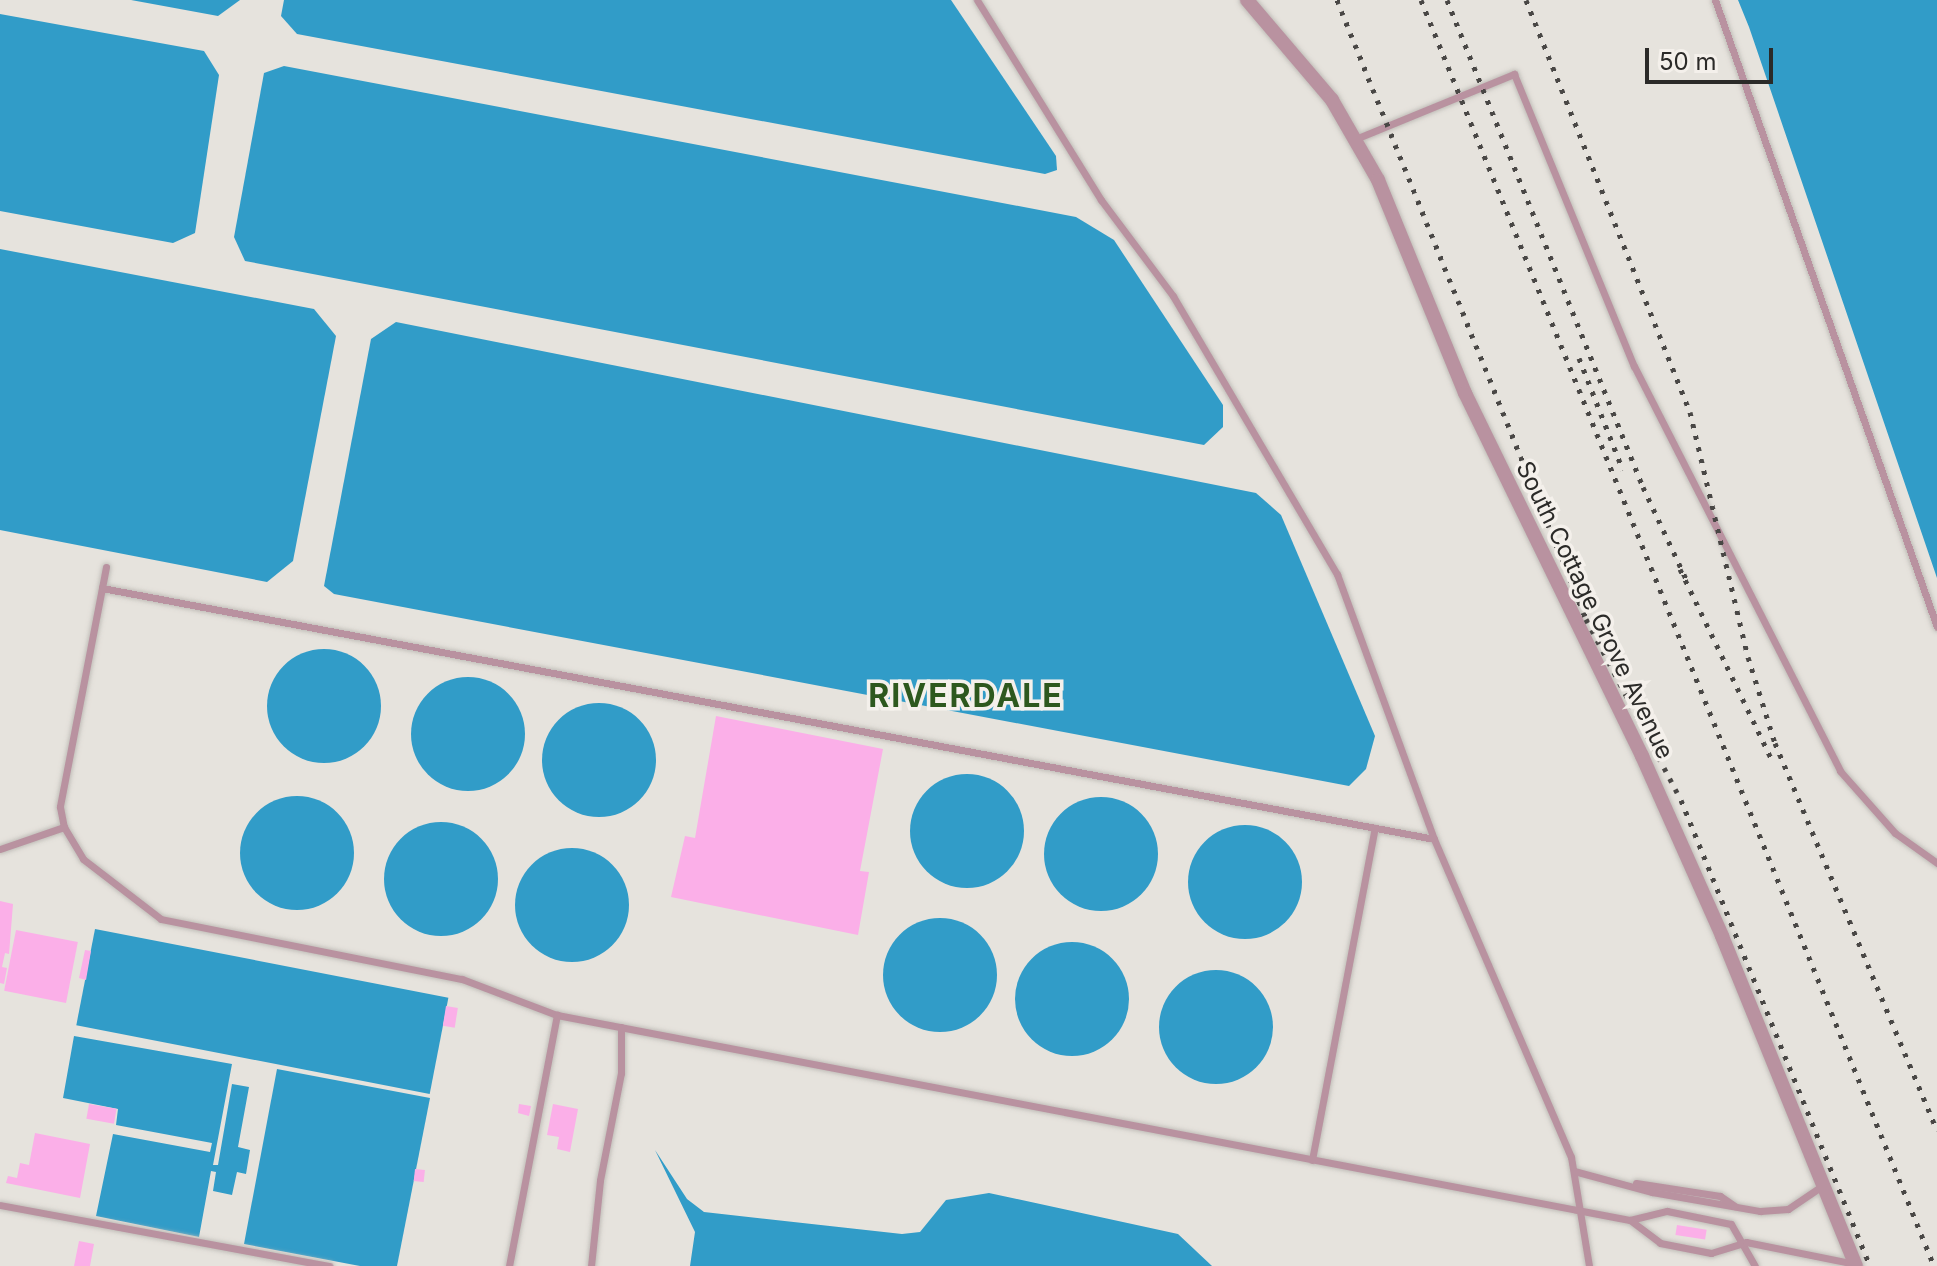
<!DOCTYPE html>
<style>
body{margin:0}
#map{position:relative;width:1937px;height:1266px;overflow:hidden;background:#e6e3dd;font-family:Inter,sans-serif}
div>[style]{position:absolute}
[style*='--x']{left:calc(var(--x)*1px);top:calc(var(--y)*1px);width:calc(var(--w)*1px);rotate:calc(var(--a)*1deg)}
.water>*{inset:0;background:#319cc8;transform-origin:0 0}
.round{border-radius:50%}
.building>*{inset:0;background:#fbafe8;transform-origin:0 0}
.roads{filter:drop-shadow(0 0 2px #c1beb9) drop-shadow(0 0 2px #c1beb9)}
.lane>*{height:7px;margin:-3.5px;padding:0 3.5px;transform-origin:3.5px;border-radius:3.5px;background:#b992a0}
.street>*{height:14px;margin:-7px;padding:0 7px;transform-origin:7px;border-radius:7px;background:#b992a0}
.rail>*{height:5px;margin-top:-2.5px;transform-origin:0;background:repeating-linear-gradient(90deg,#494745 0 4px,transparent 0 12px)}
span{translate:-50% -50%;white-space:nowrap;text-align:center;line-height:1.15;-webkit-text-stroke:7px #f4f0eb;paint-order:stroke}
.street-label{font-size:24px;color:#2b2a28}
.district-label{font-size:32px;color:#2d581e;font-weight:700;letter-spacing:2px}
.scale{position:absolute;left:1645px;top:48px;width:128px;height:36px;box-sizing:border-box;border:4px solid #2b2a28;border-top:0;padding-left:10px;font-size:24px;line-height:28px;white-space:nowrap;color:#2b2a28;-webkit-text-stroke:6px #f4f0eb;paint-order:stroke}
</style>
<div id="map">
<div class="water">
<i style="clip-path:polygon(131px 0,240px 0,218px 16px)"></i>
<i style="clip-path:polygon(284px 0,951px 0,1056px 156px,1057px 170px,1045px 174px,297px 34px,281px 16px)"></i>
<i style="clip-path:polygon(1738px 0,1937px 0,1937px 578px,1749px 27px)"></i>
<i style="clip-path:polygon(0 14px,204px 51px,219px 75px,195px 233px,173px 243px,0 211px)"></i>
<i style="clip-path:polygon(284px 66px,1076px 217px,1114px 240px,1223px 405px,1223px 427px,1204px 445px,245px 261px,234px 237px,264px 73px)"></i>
<i style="clip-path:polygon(0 249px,314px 309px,336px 336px,293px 561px,267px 582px,0 530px)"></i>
<i style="clip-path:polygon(396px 322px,1256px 493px,1281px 515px,1375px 736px,1366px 769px,1349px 786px,334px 594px,324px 586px,371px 339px)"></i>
<i class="round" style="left:267px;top:649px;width:114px;height:114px"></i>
<i class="round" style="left:411px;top:677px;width:114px;height:114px"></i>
<i class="round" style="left:542px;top:703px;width:114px;height:114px"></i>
<i class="round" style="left:910px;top:774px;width:114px;height:114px"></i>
<i class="round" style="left:240px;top:796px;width:114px;height:114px"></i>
<i class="round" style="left:1044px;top:797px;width:114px;height:114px"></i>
<i class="round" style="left:384px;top:822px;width:114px;height:114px"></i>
<i class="round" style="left:1188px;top:825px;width:114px;height:114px"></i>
<i class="round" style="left:515px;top:848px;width:114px;height:114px"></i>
<i class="round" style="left:883px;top:918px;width:114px;height:114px"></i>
<i style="left:95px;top:929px;width:360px;height:98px;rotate:11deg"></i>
<i class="round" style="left:1015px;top:942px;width:114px;height:114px"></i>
<i class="round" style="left:1159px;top:970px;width:114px;height:114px"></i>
<i style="clip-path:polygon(74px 1036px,232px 1064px,213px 1165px,218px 1165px,232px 1084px,249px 1087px,238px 1147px,250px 1150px,246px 1174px,237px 1172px,232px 1195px,213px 1191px,216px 1172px,211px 1171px,199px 1237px,96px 1216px,113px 1134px,210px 1152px,212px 1143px,116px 1125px,118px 1109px,63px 1098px)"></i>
<i style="clip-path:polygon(277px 1069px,430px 1098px,397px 1266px,360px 1266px,244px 1244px)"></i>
<i style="clip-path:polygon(655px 1150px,687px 1199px,704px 1212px,902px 1234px,920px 1232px,946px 1200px,989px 1193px,1178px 1234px,1212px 1266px,690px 1266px,695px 1232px)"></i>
</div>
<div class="building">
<i style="clip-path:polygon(716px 716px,883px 749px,860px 871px,869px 872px,858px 935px,671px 897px,685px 836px,695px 838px)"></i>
<i style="clip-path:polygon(0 901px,13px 904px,9px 954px,5px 953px,2px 967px,7px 968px,4px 984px,0 983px)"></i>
<i style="left:16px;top:930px;width:63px;height:62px;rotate:11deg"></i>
<i style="clip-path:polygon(85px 950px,91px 951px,86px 980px,79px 978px)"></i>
<i style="left:446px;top:1006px;width:12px;height:20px;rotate:9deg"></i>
<i style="left:89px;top:1104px;width:28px;height:15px;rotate:10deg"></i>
<i style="clip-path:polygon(519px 1104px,531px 1106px,529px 1116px,518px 1113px)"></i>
<i style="clip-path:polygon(553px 1104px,578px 1109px,570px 1152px,557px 1149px,559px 1137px,547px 1135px)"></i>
<i style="clip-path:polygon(35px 1133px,90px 1144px,80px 1198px,6px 1183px,8px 1176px,17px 1178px,20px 1163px,29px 1165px)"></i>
<i style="left:415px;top:1169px;width:10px;height:12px;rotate:6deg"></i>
<i style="left:1677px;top:1225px;width:30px;height:10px;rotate:9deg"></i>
<i style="clip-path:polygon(79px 1241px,94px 1244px,90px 1266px,74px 1266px)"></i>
</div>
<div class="roads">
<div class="lane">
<i style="--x:977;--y:0;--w:235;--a:58.2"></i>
<i style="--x:1101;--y:200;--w:120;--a:53.1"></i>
<i style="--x:1173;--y:296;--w:323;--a:59.5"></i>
<i style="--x:1337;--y:574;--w:282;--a:69.9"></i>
<i style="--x:1434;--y:839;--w:346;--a:66.7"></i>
<i style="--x:1571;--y:1157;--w:110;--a:80.6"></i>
<i style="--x:1715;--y:0;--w:665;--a:70.5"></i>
<i style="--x:1358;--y:138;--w:169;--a:-22.3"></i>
<i style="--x:1514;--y:74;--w:316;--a:67.7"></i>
<i style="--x:1634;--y:366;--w:454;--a:63"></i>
<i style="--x:1840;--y:771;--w:83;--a:48.4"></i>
<i style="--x:1895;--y:833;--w:52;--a:35.5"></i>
<i style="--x:106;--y:567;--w:244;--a:100.9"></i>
<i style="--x:60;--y:807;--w:20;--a:79"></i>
<i style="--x:64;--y:827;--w:37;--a:59"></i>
<i style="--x:83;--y:859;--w:98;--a:37.6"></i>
<i style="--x:161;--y:919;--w:307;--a:11.3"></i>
<i style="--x:462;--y:979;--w:102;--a:20.8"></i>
<i style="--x:557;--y:1015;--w:1092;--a:10.82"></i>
<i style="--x:1630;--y:1220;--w:38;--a:-14"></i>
<i style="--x:1667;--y:1211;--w:65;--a:11.5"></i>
<i style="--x:1731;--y:1224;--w:48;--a:60.3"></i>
<i style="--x:102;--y:588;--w:1355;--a:10.67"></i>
<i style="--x:0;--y:849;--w:68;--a:-19"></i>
<i style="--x:1312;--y:1160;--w:338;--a:-79.3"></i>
<i style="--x:1574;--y:1171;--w:81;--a:15.1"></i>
<i style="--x:1652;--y:1192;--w:110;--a:10"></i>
<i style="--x:1760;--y:1211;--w:28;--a:-4"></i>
<i style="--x:1788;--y:1209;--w:41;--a:-34.1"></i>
<i style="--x:1636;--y:1183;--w:85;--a:8.8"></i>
<i style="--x:1720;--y:1196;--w:18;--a:34"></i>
<i style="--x:0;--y:1205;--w:335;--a:10.5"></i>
<i style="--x:1630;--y:1220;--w:38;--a:37"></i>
<i style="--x:1660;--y:1243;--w:52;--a:11.1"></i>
<i style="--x:1711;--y:1253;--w:37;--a:-17"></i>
<i style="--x:1746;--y:1242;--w:111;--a:11.4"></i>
<i style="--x:509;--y:1266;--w:256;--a:-79.2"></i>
<i style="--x:591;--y:1266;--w:86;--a:-84"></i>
<i style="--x:600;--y:1180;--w:109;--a:-78.9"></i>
<i style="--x:621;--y:1073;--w:46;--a:-90"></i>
</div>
<div class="street">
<i style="--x:1247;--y:0;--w:131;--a:49.6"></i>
<i style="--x:1332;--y:100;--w:92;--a:60.1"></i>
<i style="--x:1378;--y:180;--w:230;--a:67.8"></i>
<i style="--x:1465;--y:393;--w:404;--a:64"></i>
<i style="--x:1642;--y:756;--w:197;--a:66"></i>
<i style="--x:1722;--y:936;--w:356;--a:67.9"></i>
</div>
</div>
<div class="rail">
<i style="--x:1337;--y:0;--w:667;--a:68.09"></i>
<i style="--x:1586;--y:619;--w:204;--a:62.3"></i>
<i style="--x:1681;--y:800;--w:503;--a:67.92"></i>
<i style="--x:1421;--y:0;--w:1366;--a:67.94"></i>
<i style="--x:1447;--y:0;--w:525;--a:68.08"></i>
<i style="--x:1643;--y:487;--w:102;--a:64.9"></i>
<i style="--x:1526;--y:0;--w:443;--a:68.3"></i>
<i style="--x:1690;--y:412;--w:252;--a:76.7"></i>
<i style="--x:1748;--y:657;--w:90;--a:72.6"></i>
<i style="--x:1775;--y:743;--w:420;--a:67.3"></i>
<i style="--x:1579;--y:358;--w:120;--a:68.6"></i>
<i style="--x:1680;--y:569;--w:212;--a:64.3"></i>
</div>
<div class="street-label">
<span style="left:1595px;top:610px;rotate:64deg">South Cottage Grove Avenue</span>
</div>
<div class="district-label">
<span style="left:966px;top:696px">RIVERDALE</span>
</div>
<div class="scale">50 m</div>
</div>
